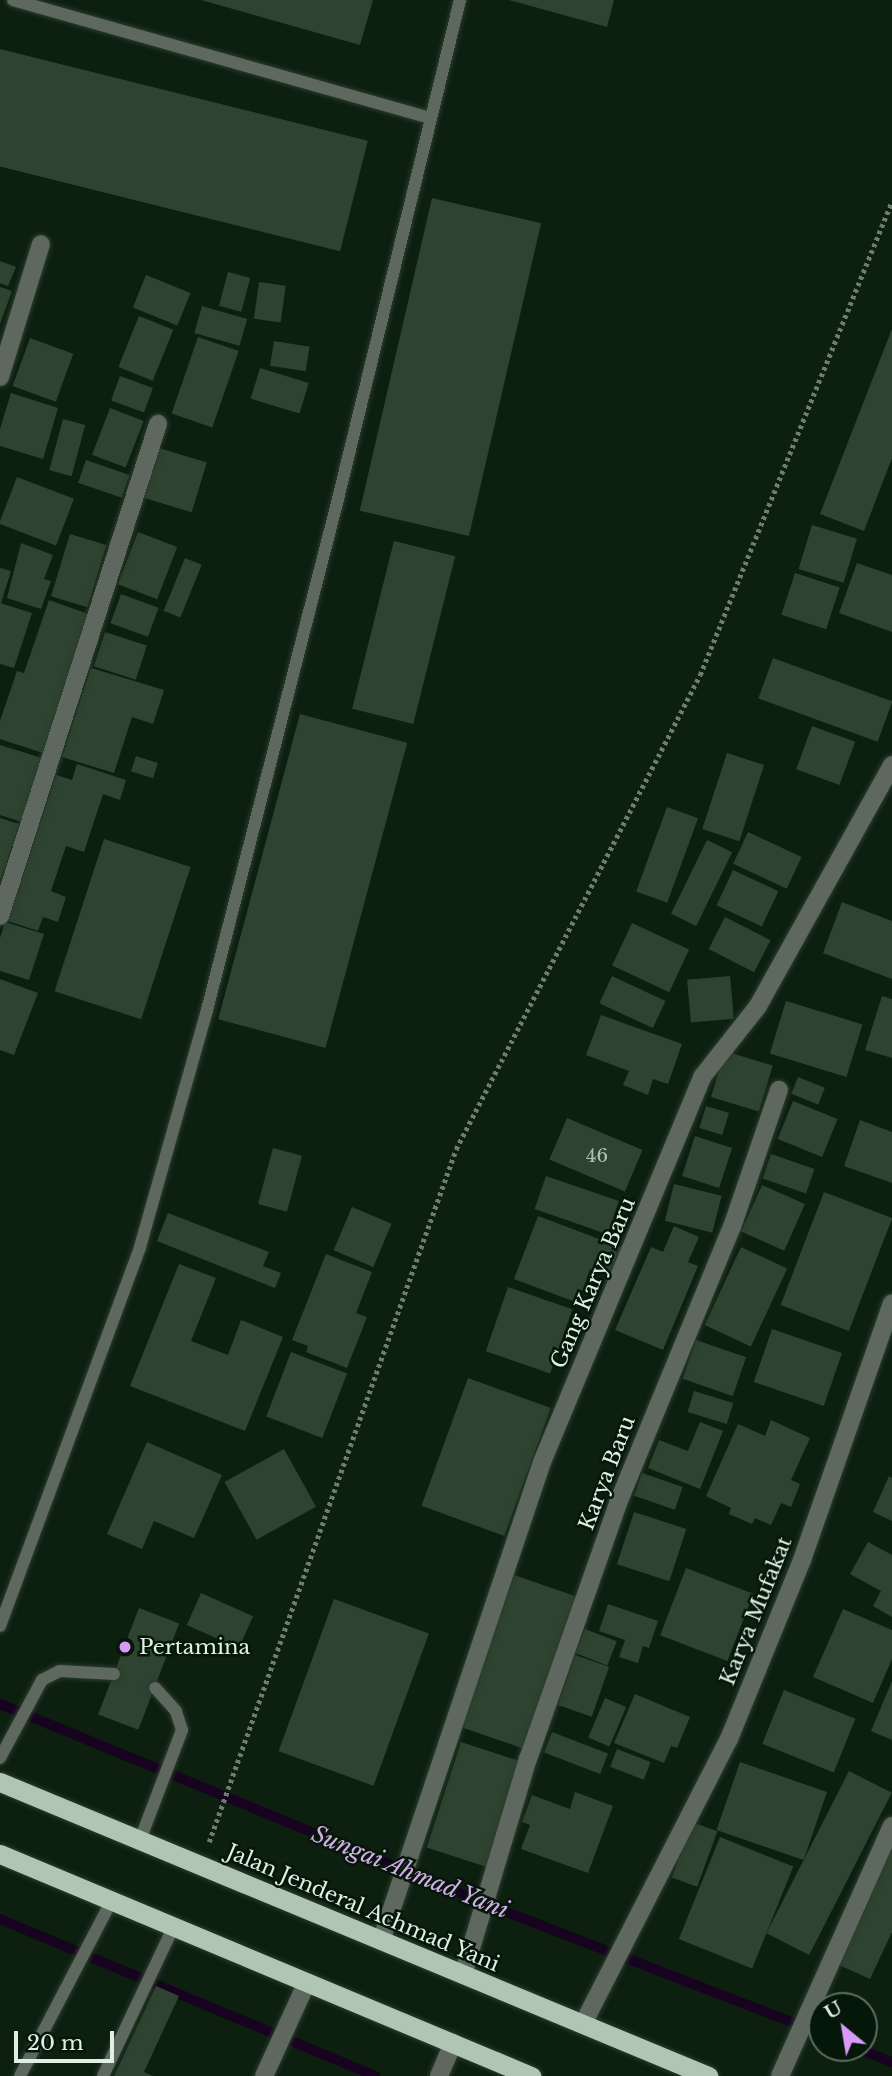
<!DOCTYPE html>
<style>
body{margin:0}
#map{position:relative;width:892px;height:2076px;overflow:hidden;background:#0d2010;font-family:"Libre Baskerville",serif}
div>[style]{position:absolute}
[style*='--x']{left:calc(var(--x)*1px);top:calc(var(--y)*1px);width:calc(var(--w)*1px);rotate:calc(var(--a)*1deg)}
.stream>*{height:10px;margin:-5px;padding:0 5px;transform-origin:5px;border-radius:5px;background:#17031f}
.building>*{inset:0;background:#2f4331;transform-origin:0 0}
.path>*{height:4.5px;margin-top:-2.25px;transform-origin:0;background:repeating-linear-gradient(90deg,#6d7d6f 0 3.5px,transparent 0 7px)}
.roads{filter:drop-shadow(0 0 2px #2b3d2d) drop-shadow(0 0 2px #2b3d2d)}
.service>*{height:12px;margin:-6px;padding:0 6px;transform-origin:6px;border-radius:6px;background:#5e685f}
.minor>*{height:18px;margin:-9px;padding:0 9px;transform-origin:9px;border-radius:9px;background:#5e685f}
.trunk>*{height:19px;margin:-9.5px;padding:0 9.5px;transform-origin:9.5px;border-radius:9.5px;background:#b0c6b2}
.dots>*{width:19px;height:19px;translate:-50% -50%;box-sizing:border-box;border:4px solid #051708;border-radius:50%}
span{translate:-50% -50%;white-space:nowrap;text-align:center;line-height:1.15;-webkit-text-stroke:5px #051708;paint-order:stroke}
.number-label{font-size:18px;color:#b4c3b6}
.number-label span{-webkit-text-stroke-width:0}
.street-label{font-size:21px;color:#e1eee2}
.poi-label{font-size:21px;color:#e1eee2}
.left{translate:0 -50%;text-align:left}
.water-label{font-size:23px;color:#d5ace9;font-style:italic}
.north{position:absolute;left:808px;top:1992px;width:70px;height:70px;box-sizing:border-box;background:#051708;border:2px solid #5d6d5f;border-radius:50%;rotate:330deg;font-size:19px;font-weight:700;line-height:28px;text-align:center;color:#e1eee2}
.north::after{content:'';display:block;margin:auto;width:24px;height:32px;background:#d99af7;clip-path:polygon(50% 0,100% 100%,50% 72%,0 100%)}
.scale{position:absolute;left:14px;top:2031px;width:100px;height:32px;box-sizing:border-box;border:4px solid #e1eee2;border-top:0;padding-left:9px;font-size:21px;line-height:24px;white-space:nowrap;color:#e1eee2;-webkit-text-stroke:5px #051708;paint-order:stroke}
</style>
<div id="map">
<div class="stream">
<i style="--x:0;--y:1704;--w:545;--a:22.33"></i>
<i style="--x:504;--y:1911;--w:341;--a:21.1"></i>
<i style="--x:0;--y:1919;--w:407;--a:22.7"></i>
<i style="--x:857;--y:2048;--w:38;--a:22"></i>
</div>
<div class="building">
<i style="clip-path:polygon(201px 0,373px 0,360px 45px)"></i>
<i style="clip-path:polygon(509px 0,614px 0,607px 27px)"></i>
<i style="left:0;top:49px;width:379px;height:114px;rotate:14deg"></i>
<i style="left:432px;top:198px;width:112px;height:321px;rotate:13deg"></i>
<i style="clip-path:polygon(0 261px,16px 267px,8px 286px,0 283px)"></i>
<i style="left:228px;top:272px;width:23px;height:35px;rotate:15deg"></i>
<i style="left:146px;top:275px;width:48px;height:35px;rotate:22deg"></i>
<i style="left:259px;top:282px;width:27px;height:37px;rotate:8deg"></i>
<i style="clip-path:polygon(0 287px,12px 291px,0 324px)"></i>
<i style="left:202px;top:306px;width:47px;height:28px;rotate:16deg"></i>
<i style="left:139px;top:316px;width:37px;height:55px;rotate:22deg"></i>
<i style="clip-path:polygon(892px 329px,892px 458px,864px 531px,820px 514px)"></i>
<i style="left:198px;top:337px;width:43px;height:81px;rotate:19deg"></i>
<i style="left:30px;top:338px;width:46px;height:51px;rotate:20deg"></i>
<i style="left:274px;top:341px;width:36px;height:25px;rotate:9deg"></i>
<i style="left:260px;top:368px;width:51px;height:32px;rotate:17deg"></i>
<i style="left:120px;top:376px;width:35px;height:26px;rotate:20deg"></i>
<i style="clip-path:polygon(11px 393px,58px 408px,43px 459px,0 446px,0 429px)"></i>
<i style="left:110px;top:408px;width:36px;height:50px;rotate:21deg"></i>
<i style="left:63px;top:419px;width:23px;height:53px;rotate:15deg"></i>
<i style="left:159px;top:448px;width:50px;height:52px;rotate:17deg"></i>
<i style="left:86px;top:460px;width:46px;height:24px;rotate:19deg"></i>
<i style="left:17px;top:477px;width:61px;height:50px;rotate:21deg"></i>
<i style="left:812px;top:525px;width:47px;height:46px;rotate:17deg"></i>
<i style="left:138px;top:532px;width:42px;height:56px;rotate:21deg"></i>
<i style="left:70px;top:534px;width:38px;height:65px;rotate:17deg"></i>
<i style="left:394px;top:541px;width:63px;height:173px;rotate:14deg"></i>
<i style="clip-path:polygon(21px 543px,53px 555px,44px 579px,51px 581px,41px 609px,7px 598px)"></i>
<i style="left:185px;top:558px;width:18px;height:57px;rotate:22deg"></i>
<i style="clip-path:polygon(857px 563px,892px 575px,892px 632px,839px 613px)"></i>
<i style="clip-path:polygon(0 568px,11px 571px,1px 603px,0 603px)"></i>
<i style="left:795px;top:573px;width:47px;height:44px;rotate:18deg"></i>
<i style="left:121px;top:594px;width:40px;height:31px;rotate:20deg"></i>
<i style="clip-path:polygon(49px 600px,91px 615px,46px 754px,0 739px,0 721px,17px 671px,24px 673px)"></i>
<i style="clip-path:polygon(0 603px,32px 613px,14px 668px,0 664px)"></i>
<i style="left:105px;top:632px;width:44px;height:36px;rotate:18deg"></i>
<i style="left:773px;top:658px;width:127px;height:43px;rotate:20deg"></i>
<i style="clip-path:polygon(91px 668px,164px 690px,153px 724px,132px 717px,114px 773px,62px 757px)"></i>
<i style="left:300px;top:714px;width:111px;height:316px;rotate:15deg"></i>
<i style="left:812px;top:726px;width:46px;height:46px;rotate:20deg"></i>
<i style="clip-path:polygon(0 745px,45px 759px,25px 823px,0 815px)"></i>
<i style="left:727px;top:753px;width:39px;height:80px;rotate:18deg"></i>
<i style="left:136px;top:756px;width:23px;height:16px;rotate:18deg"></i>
<i style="clip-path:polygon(77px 764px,126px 780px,120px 800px,103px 794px,84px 852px,66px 846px,51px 891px,66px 897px,58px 922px,43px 917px,38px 931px,8px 921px,56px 775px,72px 780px)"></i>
<i style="left:667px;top:807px;width:33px;height:90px;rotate:20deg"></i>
<i style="clip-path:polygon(0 818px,19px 824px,1px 879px,0 878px)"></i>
<i style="left:748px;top:832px;width:59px;height:35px;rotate:25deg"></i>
<i style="left:104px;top:839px;width:91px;height:160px;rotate:18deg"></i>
<i style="left:707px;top:840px;width:28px;height:82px;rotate:26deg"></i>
<i style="left:733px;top:870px;width:50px;height:39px;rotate:25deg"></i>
<i style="clip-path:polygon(842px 902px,892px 921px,892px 979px,823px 953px)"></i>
<i style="left:725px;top:917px;width:51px;height:36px;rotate:27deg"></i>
<i style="clip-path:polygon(5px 922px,44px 934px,29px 980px,0 971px,0 938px)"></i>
<i style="left:632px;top:923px;width:63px;height:47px;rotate:25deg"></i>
<i style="left:612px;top:976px;width:59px;height:30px;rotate:25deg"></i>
<i style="left:730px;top:976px;width:43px;height:43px;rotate:85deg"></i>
<i style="clip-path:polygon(0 979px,38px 993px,14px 1055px,0 1050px)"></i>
<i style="clip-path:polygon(882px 996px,892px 999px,892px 1058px,865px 1050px)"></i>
<i style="left:786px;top:1001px;width:80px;height:55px;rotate:17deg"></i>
<i style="clip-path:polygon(601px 1015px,682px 1044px,668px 1084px,653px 1079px,648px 1095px,623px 1085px,629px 1071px,586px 1055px)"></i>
<i style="left:725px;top:1051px;width:50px;height:48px;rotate:17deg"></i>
<i style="left:798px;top:1077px;width:29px;height:18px;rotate:22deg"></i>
<i style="left:793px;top:1101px;width:48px;height:41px;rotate:22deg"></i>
<i style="left:706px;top:1106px;width:24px;height:23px;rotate:17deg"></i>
<i style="left:567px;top:1118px;width:82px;height:45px;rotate:23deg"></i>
<i style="clip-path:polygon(860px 1120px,892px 1132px,892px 1183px,844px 1166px)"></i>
<i style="left:695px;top:1136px;width:39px;height:42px;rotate:18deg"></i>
<i style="left:273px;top:1148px;width:30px;height:58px;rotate:15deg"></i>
<i style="left:771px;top:1154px;width:46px;height:26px;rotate:19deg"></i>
<i style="left:546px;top:1176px;width:77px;height:35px;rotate:19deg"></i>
<i style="left:674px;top:1184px;width:49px;height:38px;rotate:14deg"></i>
<i style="left:762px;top:1185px;width:47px;height:51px;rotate:24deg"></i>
<i style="left:824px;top:1192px;width:73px;height:121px;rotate:21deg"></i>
<i style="left:352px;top:1207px;width:43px;height:47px;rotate:23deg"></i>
<i style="clip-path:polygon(168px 1213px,269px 1252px,263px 1266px,281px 1273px,275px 1288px,157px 1241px)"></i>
<i style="clip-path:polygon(538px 1216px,623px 1248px,612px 1277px,590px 1269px,578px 1303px,514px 1279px)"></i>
<i style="clip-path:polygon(674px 1226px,699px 1237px,688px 1262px,698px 1266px,663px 1350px,615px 1330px,651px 1247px,663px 1252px)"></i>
<i style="left:741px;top:1247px;width:51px;height:86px;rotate:25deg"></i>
<i style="clip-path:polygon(326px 1254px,372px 1272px,356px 1313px,367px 1317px,347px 1368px,306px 1352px,308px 1346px,292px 1340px)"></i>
<i style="clip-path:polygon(179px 1264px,216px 1278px,191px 1341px,228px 1355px,241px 1320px,283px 1337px,245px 1431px,130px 1386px)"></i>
<i style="left:508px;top:1287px;width:68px;height:68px;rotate:19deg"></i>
<i style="left:772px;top:1329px;width:74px;height:56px;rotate:19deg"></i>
<i style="left:696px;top:1340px;width:53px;height:41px;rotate:19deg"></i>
<i style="left:291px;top:1352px;width:60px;height:69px;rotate:21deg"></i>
<i style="left:468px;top:1378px;width:88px;height:136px;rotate:20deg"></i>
<i style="left:694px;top:1391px;width:41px;height:22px;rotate:17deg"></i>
<i style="clip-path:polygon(771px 1420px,810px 1438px,791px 1480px,800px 1484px,791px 1507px,781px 1503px,771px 1525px,755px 1518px,752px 1524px,729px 1514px,731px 1508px,706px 1496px,738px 1424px,765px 1436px)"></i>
<i style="clip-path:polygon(700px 1422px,723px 1431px,700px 1489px,648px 1468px,659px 1440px,688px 1451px)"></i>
<i style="clip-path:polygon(147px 1442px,222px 1475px,194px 1538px,154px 1521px,142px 1549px,107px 1534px)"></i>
<i style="left:284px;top:1449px;width:66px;height:68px;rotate:61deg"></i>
<i style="left:642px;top:1473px;width:43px;height:24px;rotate:19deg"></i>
<i style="clip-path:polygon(889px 1476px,892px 1478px,892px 1521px,873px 1512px)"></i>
<i style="left:634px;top:1512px;width:55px;height:55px;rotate:18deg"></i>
<i style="clip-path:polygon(868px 1542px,892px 1555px,892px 1617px,873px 1606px,881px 1591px,850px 1574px)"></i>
<i style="left:686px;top:1568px;width:72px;height:72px;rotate:21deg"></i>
<i style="left:514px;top:1575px;width:69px;height:161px;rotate:19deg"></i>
<i style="left:201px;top:1593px;width:57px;height:35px;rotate:24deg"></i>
<i style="left:334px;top:1599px;width:101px;height:162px;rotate:20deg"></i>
<i style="clip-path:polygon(608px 1604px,658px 1621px,649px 1648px,643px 1646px,638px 1663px,619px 1657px,625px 1640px,599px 1631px)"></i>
<i style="left:139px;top:1608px;width:43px;height:114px;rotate:21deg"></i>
<i style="clip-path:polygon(843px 1609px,892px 1630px,892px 1659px,873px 1703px,813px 1677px)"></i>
<i style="left:585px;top:1629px;width:34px;height:26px;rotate:21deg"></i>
<i style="left:575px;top:1655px;width:36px;height:53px;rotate:19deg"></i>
<i style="clip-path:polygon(892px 1681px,892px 1740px,871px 1731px)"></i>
<i style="left:784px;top:1690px;width:77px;height:58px;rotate:22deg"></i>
<i style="clip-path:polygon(635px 1694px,690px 1717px,677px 1748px,671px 1746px,664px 1763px,614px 1743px)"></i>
<i style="left:605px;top:1698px;width:23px;height:43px;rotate:23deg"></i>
<i style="left:552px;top:1732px;width:60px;height:22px;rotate:21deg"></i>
<i style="left:461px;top:1742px;width:63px;height:111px;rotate:18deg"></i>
<i style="left:617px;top:1749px;width:36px;height:19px;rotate:21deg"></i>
<i style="left:740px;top:1762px;width:92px;height:72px;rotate:19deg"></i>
<i style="left:849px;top:1771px;width:48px;height:182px;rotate:27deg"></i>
<i style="clip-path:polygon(575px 1792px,613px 1806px,588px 1873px,521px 1849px,530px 1825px,522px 1822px,532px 1795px,570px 1809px)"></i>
<i style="left:692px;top:1822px;width:27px;height:59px;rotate:20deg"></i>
<i style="left:720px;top:1837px;width:79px;height:110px;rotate:22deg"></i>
<i style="clip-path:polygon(892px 1844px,892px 1932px,870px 1979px,837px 1964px)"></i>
<i style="clip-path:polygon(156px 1986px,179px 1996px,144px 2072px,153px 2076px,114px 2076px)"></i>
</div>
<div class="path">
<i style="--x:209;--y:1842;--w:736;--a:-70.38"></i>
<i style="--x:456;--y:1149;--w:533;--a:-62.76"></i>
<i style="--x:700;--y:675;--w:511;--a:-67.95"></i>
</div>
<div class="roads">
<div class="service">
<i style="--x:13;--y:0;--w:434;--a:15.8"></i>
<i style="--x:0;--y:1626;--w:404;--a:-69.7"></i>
<i style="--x:140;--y:1247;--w:242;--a:-74.2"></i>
<i style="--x:206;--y:1014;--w:528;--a:-75.62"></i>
<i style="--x:337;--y:503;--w:518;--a:-76.26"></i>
<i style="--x:0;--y:1758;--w:89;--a:-61.7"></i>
<i style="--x:42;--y:1680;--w:20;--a:-27"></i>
<i style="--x:60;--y:1671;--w:54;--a:3.2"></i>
<i style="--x:140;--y:1840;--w:118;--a:-69.1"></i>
<i style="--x:182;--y:1730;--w:20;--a:-108"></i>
<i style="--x:176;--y:1711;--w:31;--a:-132"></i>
<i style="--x:20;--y:2076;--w:199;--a:-62.4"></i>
<i style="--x:103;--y:2076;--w:166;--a:-64.7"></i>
</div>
<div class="minor">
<i style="--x:0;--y:377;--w:139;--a:-72.9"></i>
<i style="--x:0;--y:916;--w:517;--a:-72.2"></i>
<i style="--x:381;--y:1941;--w:505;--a:-71.42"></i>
<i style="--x:542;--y:1462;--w:417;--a:-67.4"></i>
<i style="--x:702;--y:1077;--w:90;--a:-51.7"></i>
<i style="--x:758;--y:1006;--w:276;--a:-60.9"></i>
<i style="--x:463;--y:1975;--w:226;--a:-73.3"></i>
<i style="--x:528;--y:1759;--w:271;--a:-70.6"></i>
<i style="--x:618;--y:1503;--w:299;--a:-67.6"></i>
<i style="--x:732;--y:1227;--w:145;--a:-71.1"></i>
<i style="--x:583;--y:2024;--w:320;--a:-62.9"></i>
<i style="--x:729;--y:1739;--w:193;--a:-67.8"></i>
<i style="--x:802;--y:1560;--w:272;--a:-70.7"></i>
<i style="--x:264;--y:2076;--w:103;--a:-65.4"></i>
<i style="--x:439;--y:2076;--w:36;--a:-67"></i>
<i style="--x:780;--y:2076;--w:274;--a:-65.9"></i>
</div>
<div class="trunk">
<i style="--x:0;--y:1782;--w:767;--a:22.55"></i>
<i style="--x:0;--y:1854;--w:576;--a:22.69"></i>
</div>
</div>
<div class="dots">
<i style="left:125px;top:1647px;background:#d99af7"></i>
</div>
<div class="number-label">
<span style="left:597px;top:1156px">46</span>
</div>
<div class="street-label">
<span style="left:593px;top:1283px;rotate:-67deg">Gang Karya Baru</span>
<span style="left:607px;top:1473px;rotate:-69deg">Karya Baru</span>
<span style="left:756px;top:1611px;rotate:-68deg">Karya Mufakat</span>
<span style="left:363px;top:1908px;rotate:23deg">Jalan Jenderal Achmad Yani</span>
</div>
<div class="poi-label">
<span class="left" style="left:139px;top:1647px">Pertamina</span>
</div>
<div class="water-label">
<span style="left:410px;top:1872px;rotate:22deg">Sungai Ahmad Yani</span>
</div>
<div class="north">U</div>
<div class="scale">20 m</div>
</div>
